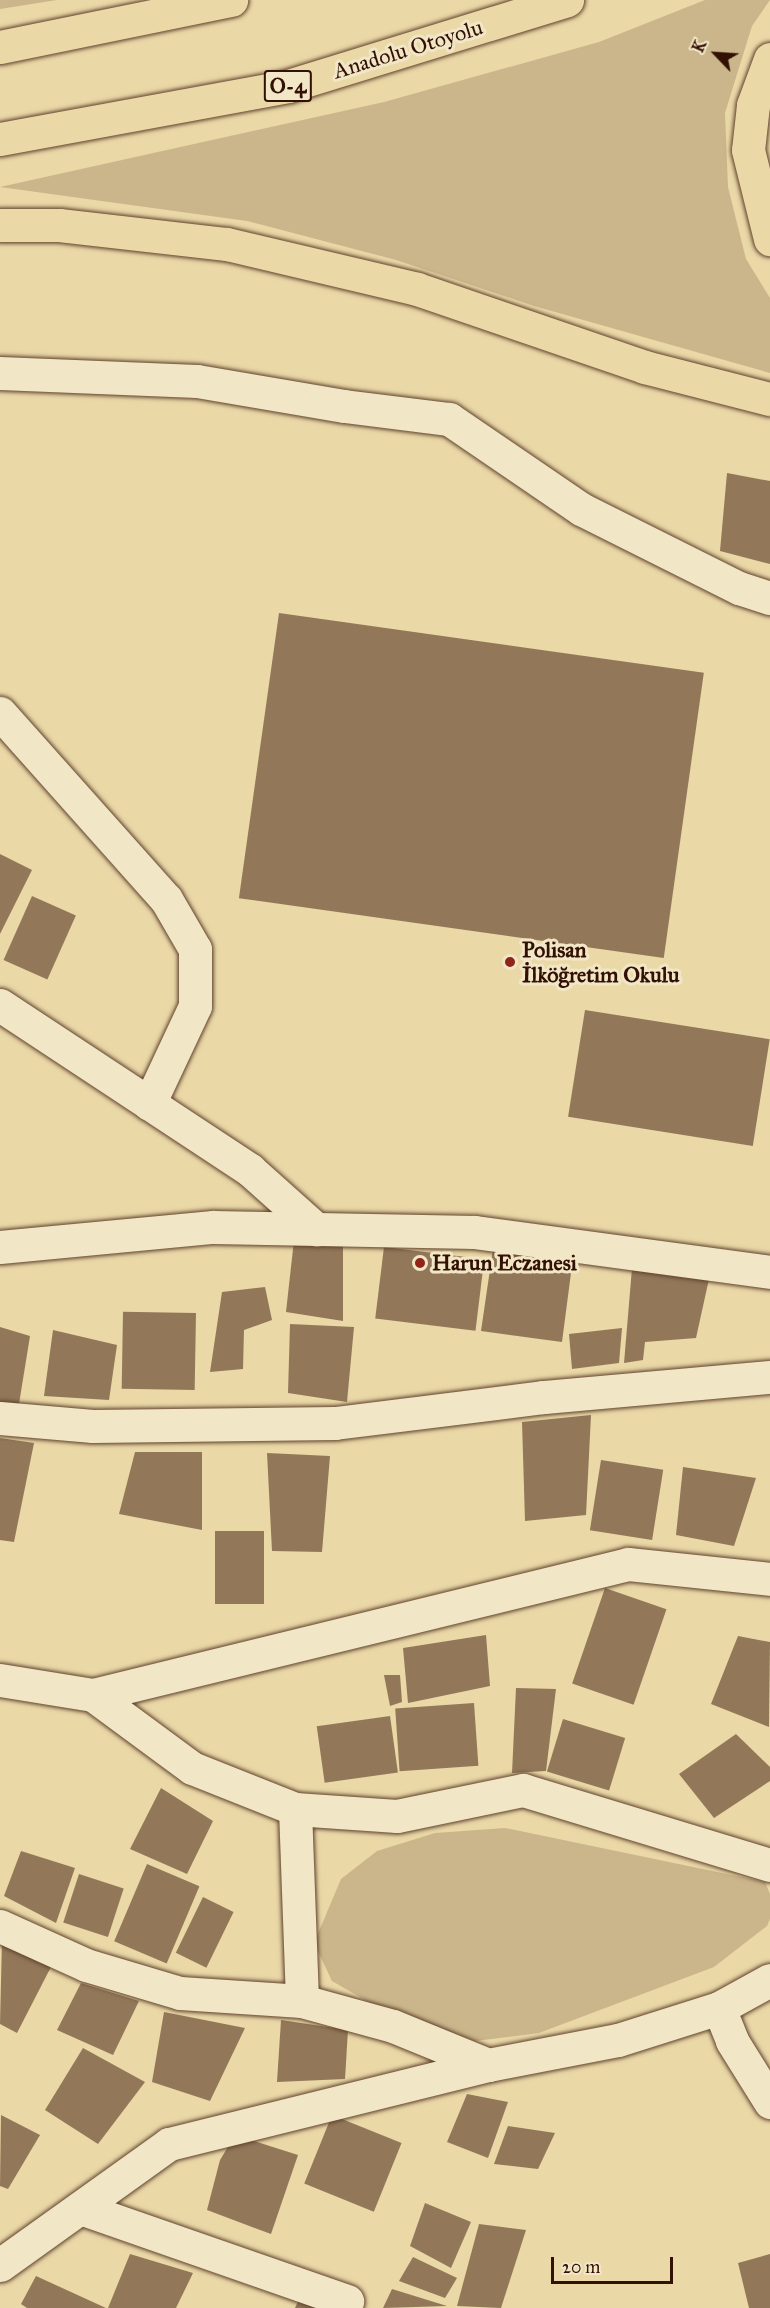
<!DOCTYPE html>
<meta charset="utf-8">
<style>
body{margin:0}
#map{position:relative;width:770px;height:2308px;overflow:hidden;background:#ead8a7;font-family:"IM FELL Great Primer",serif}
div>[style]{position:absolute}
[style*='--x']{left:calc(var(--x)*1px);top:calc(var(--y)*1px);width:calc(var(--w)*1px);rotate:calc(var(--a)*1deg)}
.green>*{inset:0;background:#cbb68b}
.building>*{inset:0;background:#927859;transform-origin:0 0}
.roads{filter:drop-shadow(0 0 2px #60422d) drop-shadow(0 0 2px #60422d)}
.minor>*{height:33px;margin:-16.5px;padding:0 16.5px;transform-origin:16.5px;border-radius:16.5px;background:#f1e6c6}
.highway>*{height:33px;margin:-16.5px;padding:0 16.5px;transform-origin:16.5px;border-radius:16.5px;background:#ead8a7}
.dots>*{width:16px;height:16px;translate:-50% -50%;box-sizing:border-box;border:3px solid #f1e6c6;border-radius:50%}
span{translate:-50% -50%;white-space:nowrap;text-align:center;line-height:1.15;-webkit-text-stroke:6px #f1e6c6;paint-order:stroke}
.shield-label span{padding:2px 4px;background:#f1e6c6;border:2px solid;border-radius:4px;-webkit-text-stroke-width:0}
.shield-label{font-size:21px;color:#321004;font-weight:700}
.street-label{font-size:22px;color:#321004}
.poi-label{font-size:22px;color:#321004;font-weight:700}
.left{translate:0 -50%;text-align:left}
.north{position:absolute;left:686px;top:24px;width:60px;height:60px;-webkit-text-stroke:4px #f1e6c6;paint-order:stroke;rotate:295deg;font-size:16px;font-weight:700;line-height:24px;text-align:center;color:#321004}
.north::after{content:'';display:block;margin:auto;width:21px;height:27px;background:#321004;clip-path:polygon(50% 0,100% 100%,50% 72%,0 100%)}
.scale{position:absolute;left:551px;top:2257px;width:122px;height:27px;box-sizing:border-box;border:3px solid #321004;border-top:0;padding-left:8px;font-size:18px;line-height:21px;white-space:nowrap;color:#321004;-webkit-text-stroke:4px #f1e6c6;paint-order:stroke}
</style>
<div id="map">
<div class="green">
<i style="clip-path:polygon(0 0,57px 0,0 9px)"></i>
<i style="clip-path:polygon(705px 0,770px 0,752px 26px,725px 113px,728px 187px,746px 259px,770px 298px,770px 373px,534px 306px,396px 260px,247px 221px,0 187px,384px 102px,599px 42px)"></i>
<i style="clip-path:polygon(505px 1828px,765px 1882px,770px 1894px,770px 1919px,767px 1926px,714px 1967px,539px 2033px,475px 2041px,377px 2007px,332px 1981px,314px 1943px,341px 1879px,377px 1851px,435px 1833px)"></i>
</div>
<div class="building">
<i style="clip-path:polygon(727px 473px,770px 481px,770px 564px,720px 551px)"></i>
<i style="left:279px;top:613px;width:429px;height:288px;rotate:8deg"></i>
<i style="clip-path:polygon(0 854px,32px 870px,0 934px)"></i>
<i style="left:32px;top:896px;width:48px;height:70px;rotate:24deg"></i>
<i style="left:585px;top:1010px;width:187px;height:108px;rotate:9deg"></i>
<i style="clip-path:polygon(294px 1240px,343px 1242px,343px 1321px,286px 1312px)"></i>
<i style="left:384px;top:1247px;width:101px;height:72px;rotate:7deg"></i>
<i style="clip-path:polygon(493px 1249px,558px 1256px,558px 1272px,571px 1273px,562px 1342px,481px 1331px)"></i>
<i style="clip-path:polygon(632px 1268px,709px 1279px,696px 1338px,645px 1342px,643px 1360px,624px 1363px)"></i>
<i style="clip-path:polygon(265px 1287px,272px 1320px,244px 1330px,243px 1369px,210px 1372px,222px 1292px)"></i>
<i style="left:196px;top:1313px;width:77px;height:73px;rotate:91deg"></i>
<i style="clip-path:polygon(290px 1324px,354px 1327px,347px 1402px,288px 1393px)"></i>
<i style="clip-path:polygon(0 1327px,30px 1336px,18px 1410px,0 1405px)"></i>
<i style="clip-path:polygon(622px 1328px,619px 1363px,572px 1369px,569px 1334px)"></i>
<i style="clip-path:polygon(53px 1330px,117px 1345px,109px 1400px,44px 1396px)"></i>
<i style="clip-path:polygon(591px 1415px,586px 1515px,525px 1521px,522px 1422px)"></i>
<i style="clip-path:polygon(0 1438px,34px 1443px,14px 1542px,0 1540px)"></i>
<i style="clip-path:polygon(135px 1452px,202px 1452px,202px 1530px,119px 1514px)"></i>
<i style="clip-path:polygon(267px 1453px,330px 1456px,322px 1552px,272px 1551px)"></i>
<i style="left:601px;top:1460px;width:63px;height:71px;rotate:9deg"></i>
<i style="clip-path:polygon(683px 1467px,756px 1478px,734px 1546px,676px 1535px)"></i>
<i style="left:215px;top:1531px;width:49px;height:73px"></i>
<i style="left:605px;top:1588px;width:65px;height:101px;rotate:19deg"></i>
<i style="clip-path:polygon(486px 1635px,490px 1686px,408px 1703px,403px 1648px)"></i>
<i style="clip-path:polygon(738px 1636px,770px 1642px,769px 1727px,711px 1704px)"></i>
<i style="clip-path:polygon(384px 1675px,400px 1675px,402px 1702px,390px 1706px)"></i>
<i style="clip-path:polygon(516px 1688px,556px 1689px,546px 1771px,512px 1773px)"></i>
<i style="left:474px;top:1703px;width:63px;height:79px;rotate:86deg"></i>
<i style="left:390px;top:1716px;width:57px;height:74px;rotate:82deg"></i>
<i style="left:563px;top:1719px;width:65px;height:55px;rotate:17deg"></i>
<i style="clip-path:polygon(736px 1734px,770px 1767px,770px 1781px,714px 1818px,679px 1774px)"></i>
<i style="clip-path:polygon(161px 1788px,213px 1821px,187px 1874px,130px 1849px)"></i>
<i style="clip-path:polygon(21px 1851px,75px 1868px,56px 1923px,4px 1896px)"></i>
<i style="left:147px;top:1864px;width:57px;height:84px;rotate:23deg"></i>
<i style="left:79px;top:1874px;width:47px;height:51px;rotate:18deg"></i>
<i style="left:203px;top:1897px;width:34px;height:62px;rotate:26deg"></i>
<i style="clip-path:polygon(2px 1940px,53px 1963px,17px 2033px,0 2024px)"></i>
<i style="clip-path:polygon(81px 1983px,139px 2001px,113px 2055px,57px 2030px)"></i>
<i style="clip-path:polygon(164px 2012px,245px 2028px,210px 2101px,152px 2082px)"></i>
<i style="clip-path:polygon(281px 2020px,348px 2030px,345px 2079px,277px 2082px)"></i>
<i style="clip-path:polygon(83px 2048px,145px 2082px,98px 2144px,45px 2110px)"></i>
<i style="clip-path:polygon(467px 2094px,508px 2102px,488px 2158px,447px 2142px)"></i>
<i style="clip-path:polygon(1px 2115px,40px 2135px,8px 2189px,0 2186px)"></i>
<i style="left:332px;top:2115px;width:75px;height:74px;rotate:22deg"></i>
<i style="clip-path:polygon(508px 2126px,555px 2133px,538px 2169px,494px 2164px)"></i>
<i style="clip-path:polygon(235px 2135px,298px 2155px,271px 2234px,207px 2210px,220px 2160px)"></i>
<i style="clip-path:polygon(425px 2203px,471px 2222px,451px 2268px,410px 2246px)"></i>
<i style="clip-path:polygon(479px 2224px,526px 2230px,501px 2308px,457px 2306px)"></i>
<i style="clip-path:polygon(130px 2254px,193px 2273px,176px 2308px,108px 2308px)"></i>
<i style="clip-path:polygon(770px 2254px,770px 2308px,749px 2308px,738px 2263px)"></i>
<i style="clip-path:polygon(413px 2257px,457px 2278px,445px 2298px,399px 2281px)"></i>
<i style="clip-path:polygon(36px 2276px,106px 2308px,27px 2308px,21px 2304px)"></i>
<i style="clip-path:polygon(392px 2289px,447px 2306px,383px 2308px)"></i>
<i style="clip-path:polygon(301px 2295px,334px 2308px,295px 2308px)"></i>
</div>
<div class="roads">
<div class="minor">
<i style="--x:0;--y:373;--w:197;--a:2.3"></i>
<i style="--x:197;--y:381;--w:149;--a:9.7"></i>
<i style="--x:344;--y:406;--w:106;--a:7.1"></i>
<i style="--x:449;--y:419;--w:160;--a:34.3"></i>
<i style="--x:581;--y:509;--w:177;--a:26.6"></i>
<i style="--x:739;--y:588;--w:33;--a:18"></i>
<i style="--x:0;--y:713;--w:249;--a:48.3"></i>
<i style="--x:166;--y:899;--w:58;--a:59.9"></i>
<i style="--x:195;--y:949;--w:57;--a:90"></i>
<i style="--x:195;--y:1006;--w:108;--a:115.1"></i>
<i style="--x:0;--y:1005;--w:300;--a:33.4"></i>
<i style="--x:250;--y:1170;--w:89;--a:41.8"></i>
<i style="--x:0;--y:1247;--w:214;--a:-5.4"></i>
<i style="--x:213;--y:1227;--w:262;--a:1.1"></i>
<i style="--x:475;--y:1232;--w:298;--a:7.7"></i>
<i style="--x:0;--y:1418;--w:93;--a:4.9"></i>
<i style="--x:93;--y:1426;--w:242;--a:-0.7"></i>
<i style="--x:335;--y:1423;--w:211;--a:-7.1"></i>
<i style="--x:544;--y:1397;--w:227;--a:-5.1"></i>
<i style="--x:0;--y:1680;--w:94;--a:9.2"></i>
<i style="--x:93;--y:1695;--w:551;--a:-13.76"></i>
<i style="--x:628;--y:1564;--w:143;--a:6"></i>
<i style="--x:93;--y:1695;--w:123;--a:36.4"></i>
<i style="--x:192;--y:1768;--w:111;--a:21.7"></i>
<i style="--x:295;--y:1809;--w:102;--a:3.9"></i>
<i style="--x:397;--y:1816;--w:129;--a:-11.7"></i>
<i style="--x:523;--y:1790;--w:258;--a:16.9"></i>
<i style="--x:295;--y:1809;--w:192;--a:87.9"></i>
<i style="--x:0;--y:1926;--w:94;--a:24.4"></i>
<i style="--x:86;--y:1965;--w:98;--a:16.6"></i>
<i style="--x:180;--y:1993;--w:122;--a:3.8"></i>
<i style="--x:302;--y:2001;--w:94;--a:15.4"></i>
<i style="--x:393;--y:2026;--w:103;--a:22.3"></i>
<i style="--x:719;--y:2008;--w:35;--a:68"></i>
<i style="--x:732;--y:2041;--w:72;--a:58.1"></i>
<i style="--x:80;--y:2208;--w:283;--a:19.2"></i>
<i style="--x:0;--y:2265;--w:208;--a:-35.6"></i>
<i style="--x:169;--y:2144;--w:329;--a:-13.9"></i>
<i style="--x:488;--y:2065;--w:132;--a:-10.9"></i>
<i style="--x:618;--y:2040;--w:106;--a:-17.6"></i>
<i style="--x:719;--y:2008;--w:58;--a:-28.8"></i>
</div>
<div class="highway">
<i style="--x:0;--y:47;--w:236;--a:-11.5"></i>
<i style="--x:770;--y:59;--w:49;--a:110.3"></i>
<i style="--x:753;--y:105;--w:45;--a:96.3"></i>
<i style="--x:748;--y:150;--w:92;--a:76.1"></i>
<i style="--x:0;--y:139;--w:293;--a:-10.4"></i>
<i style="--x:288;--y:86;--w:292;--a:-17.1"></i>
<i style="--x:0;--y:225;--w:59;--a:0"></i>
<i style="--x:59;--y:225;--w:169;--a:6.5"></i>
<i style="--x:227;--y:244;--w:195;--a:13.3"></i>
<i style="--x:417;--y:289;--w:241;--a:18.9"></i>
<i style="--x:645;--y:367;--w:129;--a:14.4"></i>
</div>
</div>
<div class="dots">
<i style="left:510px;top:962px;background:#8f2418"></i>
<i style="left:420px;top:1263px;background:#8f2418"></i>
</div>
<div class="shield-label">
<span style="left:288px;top:86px">O-4</span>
</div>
<div class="street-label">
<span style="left:408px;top:49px;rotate:-17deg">Anadolu Otoyolu</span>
</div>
<div class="poi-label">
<span class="left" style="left:522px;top:962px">Polisan<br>İlköğretim Okulu</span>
<span class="left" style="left:432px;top:1263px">Harun Eczanesi</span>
</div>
<div class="north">K</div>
<div class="scale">20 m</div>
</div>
